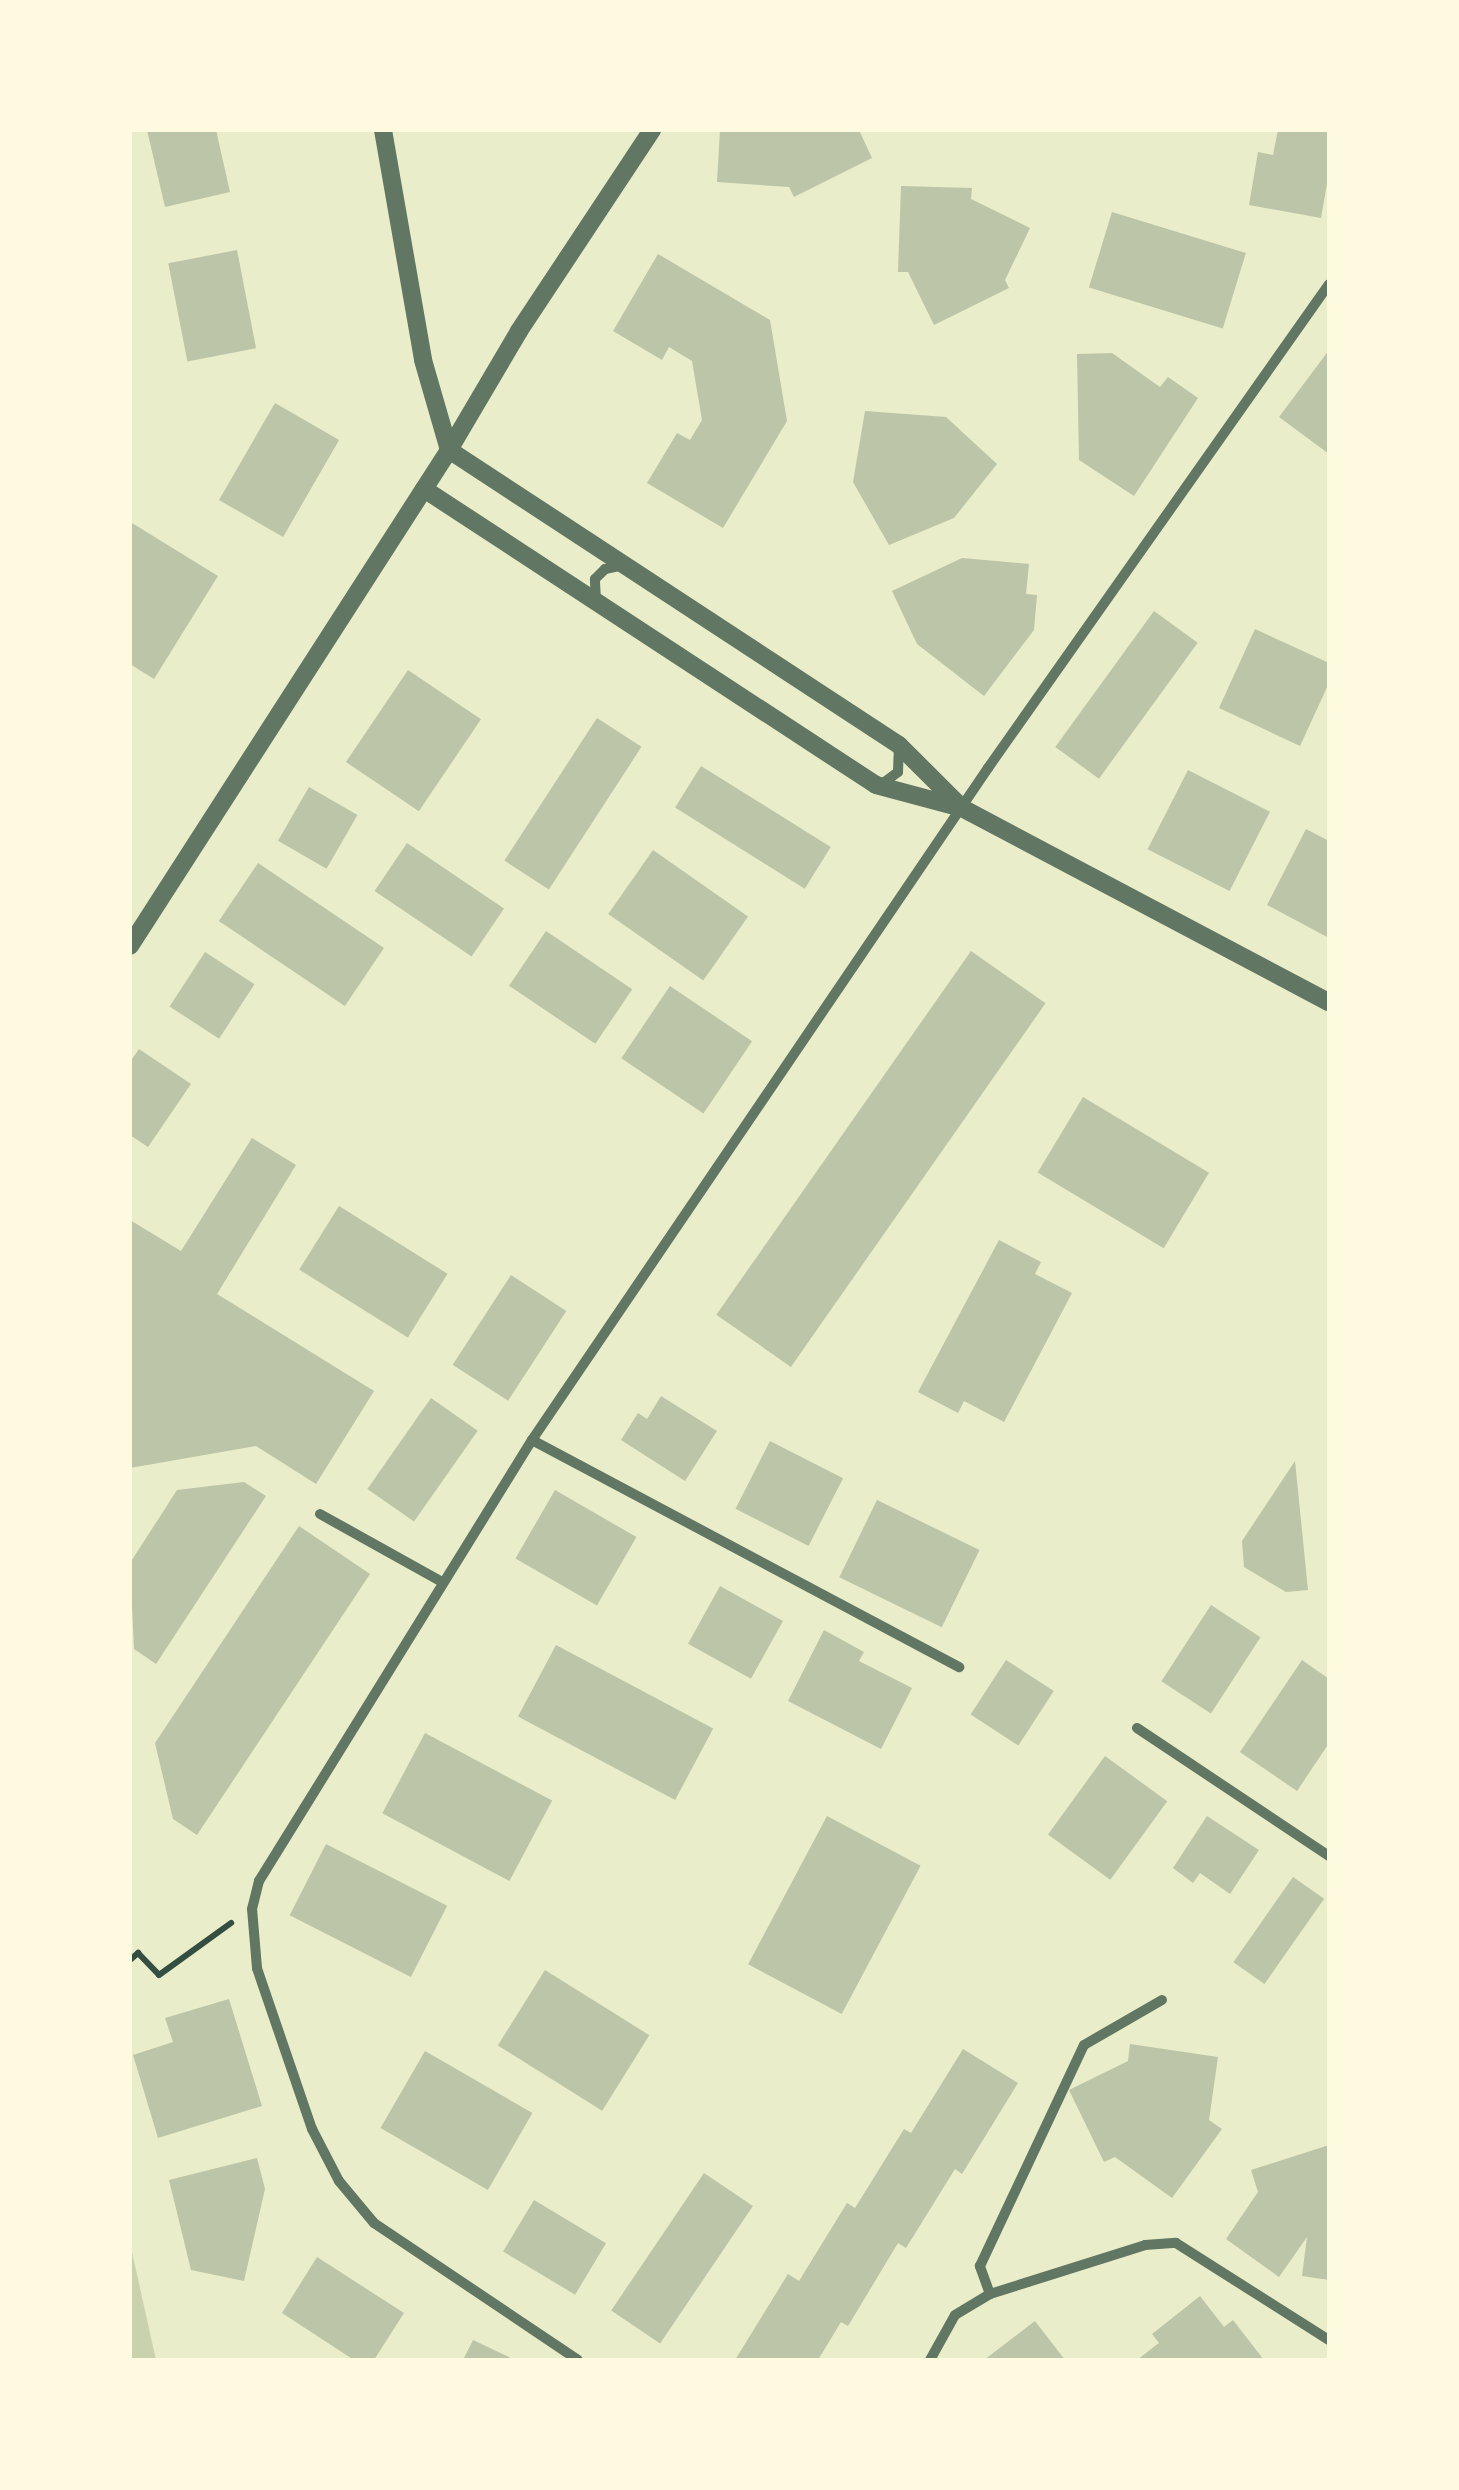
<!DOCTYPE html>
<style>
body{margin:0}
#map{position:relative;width:1459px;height:2490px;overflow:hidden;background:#e9edc9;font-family:Roboto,sans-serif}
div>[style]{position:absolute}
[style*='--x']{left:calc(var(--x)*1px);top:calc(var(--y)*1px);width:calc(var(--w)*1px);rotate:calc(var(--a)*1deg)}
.green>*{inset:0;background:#cad2ad}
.building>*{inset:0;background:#bcc5a7;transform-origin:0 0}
.path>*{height:6px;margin:-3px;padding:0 3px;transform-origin:3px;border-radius:3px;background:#344e41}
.minor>*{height:10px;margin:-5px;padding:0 5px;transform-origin:5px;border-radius:5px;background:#617663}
.tertiary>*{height:18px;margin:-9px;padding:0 9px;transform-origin:9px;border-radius:9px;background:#617663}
span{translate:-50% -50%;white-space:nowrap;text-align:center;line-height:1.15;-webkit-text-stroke:10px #fefae0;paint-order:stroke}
.frame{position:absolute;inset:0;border:132px solid #fefae0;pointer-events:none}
</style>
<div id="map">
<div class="green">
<i style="clip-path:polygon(130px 2243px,156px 2360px,130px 2360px)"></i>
</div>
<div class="building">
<i style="clip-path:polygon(147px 130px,216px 130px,230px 192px,165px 207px)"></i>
<i style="clip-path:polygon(720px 130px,859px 130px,872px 158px,794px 197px,789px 187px,717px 182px)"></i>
<i style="clip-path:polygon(1278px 130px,1329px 130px,1329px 172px,1321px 218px,1249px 205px,1258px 152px,1273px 155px)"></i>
<i style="clip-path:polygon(901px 186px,972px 188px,971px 199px,1030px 228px,1005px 280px,1009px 288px,934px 325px,908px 272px,898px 272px)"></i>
<i style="left:1112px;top:212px;width:140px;height:79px;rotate:17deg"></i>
<i style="left:237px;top:250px;width:100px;height:70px;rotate:79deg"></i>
<i style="clip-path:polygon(658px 254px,770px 320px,787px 421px,723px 528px,647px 483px,677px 433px,690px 440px,702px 420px,692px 361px,669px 347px,662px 360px,613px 331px)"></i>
<i style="clip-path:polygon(1329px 350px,1329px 454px,1279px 417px)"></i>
<i style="clip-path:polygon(1112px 353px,1160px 387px,1168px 377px,1198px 398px,1134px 496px,1079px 460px,1077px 354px)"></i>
<i style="left:275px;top:403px;width:74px;height:112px;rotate:30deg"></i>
<i style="clip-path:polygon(865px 411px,946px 417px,997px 464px,954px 518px,889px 545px,853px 482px)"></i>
<i style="clip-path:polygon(132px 523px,218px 576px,154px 679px,130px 664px)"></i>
<i style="clip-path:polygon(962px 558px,1029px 564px,1026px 594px,1037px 595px,1034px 630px,984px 696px,917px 644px,892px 591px)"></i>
<i style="left:1154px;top:611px;width:54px;height:168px;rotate:36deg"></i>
<i style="clip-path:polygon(1255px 629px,1329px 663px,1329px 683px,1300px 746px,1219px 708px)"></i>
<i style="left:408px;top:670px;width:88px;height:111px;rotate:34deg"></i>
<i style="left:597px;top:718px;width:53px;height:170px;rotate:33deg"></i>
<i style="left:701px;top:766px;width:153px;height:49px;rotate:32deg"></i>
<i style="left:1188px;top:770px;width:92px;height:89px;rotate:27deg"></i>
<i style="left:309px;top:787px;width:56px;height:62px;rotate:30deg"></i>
<i style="clip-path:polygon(1306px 829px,1329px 841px,1329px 938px,1267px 905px)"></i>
<i style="left:407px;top:843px;width:117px;height:58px;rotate:34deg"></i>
<i style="left:653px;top:850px;width:116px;height:78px;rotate:35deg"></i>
<i style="left:258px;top:863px;width:152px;height:70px;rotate:34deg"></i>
<i style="left:546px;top:931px;width:104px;height:66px;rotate:34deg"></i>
<i style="left:971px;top:951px;width:91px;height:444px;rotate:35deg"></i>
<i style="left:205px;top:952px;width:59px;height:65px;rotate:33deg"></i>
<i style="left:670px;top:986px;width:99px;height:87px;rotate:34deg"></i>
<i style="clip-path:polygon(139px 1049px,191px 1084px,148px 1147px,130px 1135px,130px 1062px)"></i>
<i style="left:1083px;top:1097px;width:147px;height:88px;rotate:31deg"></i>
<i style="clip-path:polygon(252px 1138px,296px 1165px,217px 1294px,374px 1391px,316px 1484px,256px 1446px,130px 1468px,130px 1220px,181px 1251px)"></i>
<i style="left:339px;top:1206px;width:128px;height:75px;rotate:32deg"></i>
<i style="clip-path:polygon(999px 1240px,1041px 1262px,1035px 1274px,1072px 1293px,1004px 1422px,964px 1401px,958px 1413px,918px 1392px)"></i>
<i style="left:511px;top:1275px;width:66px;height:107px;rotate:33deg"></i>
<i style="clip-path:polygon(661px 1396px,717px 1431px,685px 1481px,621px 1440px,638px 1413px,647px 1419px)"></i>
<i style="left:431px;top:1398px;width:57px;height:111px;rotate:35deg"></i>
<i style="left:770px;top:1441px;width:82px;height:76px;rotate:27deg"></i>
<i style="clip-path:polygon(1295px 1461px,1308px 1590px,1286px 1592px,1244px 1567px,1242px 1541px)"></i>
<i style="clip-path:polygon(244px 1482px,266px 1496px,156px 1664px,134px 1649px,130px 1563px,177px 1490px)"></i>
<i style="left:555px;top:1490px;width:94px;height:79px;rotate:30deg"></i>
<i style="left:877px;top:1500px;width:114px;height:86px;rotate:26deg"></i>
<i style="clip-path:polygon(299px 1526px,370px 1574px,197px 1835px,173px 1819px,155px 1743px)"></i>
<i style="left:720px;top:1586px;width:72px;height:66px;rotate:29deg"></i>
<i style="left:1211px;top:1605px;width:59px;height:91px;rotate:33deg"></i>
<i style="clip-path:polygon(824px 1630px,864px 1652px,859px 1661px,912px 1688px,881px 1749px,788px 1701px)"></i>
<i style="left:556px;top:1645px;width:178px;height:81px;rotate:28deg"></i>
<i style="left:1006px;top:1660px;width:57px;height:65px;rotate:33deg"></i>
<i style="clip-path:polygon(1302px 1660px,1329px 1679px,1329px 1743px,1297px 1791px,1240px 1752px)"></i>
<i style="left:425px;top:1733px;width:144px;height:91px;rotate:28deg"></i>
<i style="left:1105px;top:1756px;width:77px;height:97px;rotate:36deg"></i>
<i style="left:827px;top:1816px;width:106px;height:168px;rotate:28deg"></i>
<i style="clip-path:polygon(1207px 1816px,1259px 1850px,1230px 1894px,1200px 1873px,1193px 1883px,1173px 1868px)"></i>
<i style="left:326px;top:1844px;width:136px;height:80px;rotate:27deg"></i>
<i style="left:1293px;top:1877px;width:38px;height:104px;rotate:35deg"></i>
<i style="left:545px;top:1970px;width:123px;height:89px;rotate:32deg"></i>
<i style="clip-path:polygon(229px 1999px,262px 2106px,158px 2138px,133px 2055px,173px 2042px,165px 2018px)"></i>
<i style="clip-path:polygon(1130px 2044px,1218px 2057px,1209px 2120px,1222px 2129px,1172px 2198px,1115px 2157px,1104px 2162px,1069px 2090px,1128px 2061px)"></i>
<i style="clip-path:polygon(963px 2049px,1018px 2083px,962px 2174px,955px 2169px,906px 2248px,898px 2243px,848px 2326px,841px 2322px,818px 2360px,735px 2360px,788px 2274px,799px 2281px,847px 2203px,855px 2208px,904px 2129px,911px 2133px)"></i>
<i style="left:425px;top:2051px;width:124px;height:89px;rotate:30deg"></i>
<i style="clip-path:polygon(1329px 2145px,1329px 2280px,1302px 2276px,1307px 2237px,1279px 2277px,1226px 2239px,1258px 2192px,1251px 2170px)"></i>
<i style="clip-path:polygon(257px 2158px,265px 2189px,244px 2281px,191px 2270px,169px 2180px)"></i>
<i style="left:704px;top:2173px;width:59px;height:166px;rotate:34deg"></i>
<i style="left:534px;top:2200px;width:84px;height:60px;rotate:31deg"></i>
<i style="clip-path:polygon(317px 2257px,404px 2313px,374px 2360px,354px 2360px,282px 2313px)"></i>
<i style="clip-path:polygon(1200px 2296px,1224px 2327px,1233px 2320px,1264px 2360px,1137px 2360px,1159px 2343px,1152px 2334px)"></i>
<i style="clip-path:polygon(1035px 2321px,1065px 2360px,984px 2360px)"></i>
<i style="clip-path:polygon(473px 2340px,515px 2360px,463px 2360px)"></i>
</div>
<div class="path">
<i style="--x:130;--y:1960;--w:11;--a:-41"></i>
<i style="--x:138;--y:1953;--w:30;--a:46"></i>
<i style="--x:159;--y:1975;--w:89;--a:-35.8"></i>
</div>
<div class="minor">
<i style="--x:596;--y:601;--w:22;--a:-93"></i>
<i style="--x:595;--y:579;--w:14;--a:-45"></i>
<i style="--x:605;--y:569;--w:16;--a:-11"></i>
<i style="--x:882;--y:784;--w:20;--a:-37"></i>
<i style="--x:898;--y:772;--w:26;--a:-88"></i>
<i style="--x:532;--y:1440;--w:484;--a:28"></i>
<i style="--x:320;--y:1514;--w:140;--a:29.1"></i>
<i style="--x:1137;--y:1728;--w:231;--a:33.7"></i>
<i style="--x:990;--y:2294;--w:30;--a:-110"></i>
<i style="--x:980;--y:2266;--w:244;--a:-64.8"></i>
<i style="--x:1084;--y:2045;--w:90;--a:-30"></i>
<i style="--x:578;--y:2360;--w:246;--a:-146.1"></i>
<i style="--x:374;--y:2223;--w:55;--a:-129.8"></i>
<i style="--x:339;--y:2181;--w:59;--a:-117.4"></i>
<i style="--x:312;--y:2129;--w:170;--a:-108.9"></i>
<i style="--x:257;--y:1968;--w:59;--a:-94.8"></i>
<i style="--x:252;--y:1909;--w:29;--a:-76"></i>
<i style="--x:259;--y:1881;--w:519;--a:-58.24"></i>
<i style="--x:532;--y:1440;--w:812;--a:-55.84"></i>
<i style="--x:988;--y:768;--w:592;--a:-54.83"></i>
<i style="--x:930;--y:2360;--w:51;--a:-60.9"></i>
<i style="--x:955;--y:2315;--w:41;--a:-31"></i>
<i style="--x:990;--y:2294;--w:163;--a:-17.5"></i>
<i style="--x:1145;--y:2245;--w:31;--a:-4"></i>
<i style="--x:1176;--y:2243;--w:181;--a:32.4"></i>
</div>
<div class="tertiary">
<i style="--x:383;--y:130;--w:233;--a:80.1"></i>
<i style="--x:423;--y:360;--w:94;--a:73.9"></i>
<i style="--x:449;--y:450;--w:538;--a:33.25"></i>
<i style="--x:899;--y:745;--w:83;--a:45"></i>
<i style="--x:424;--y:489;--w:540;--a:33.22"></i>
<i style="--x:876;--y:785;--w:89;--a:15"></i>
<i style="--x:962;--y:808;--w:415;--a:27.9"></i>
<i style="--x:130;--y:946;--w:590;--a:-57.25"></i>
<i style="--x:449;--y:450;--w:138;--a:-59.5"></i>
<i style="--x:519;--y:331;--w:241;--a:-56.5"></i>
</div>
<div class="frame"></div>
</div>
